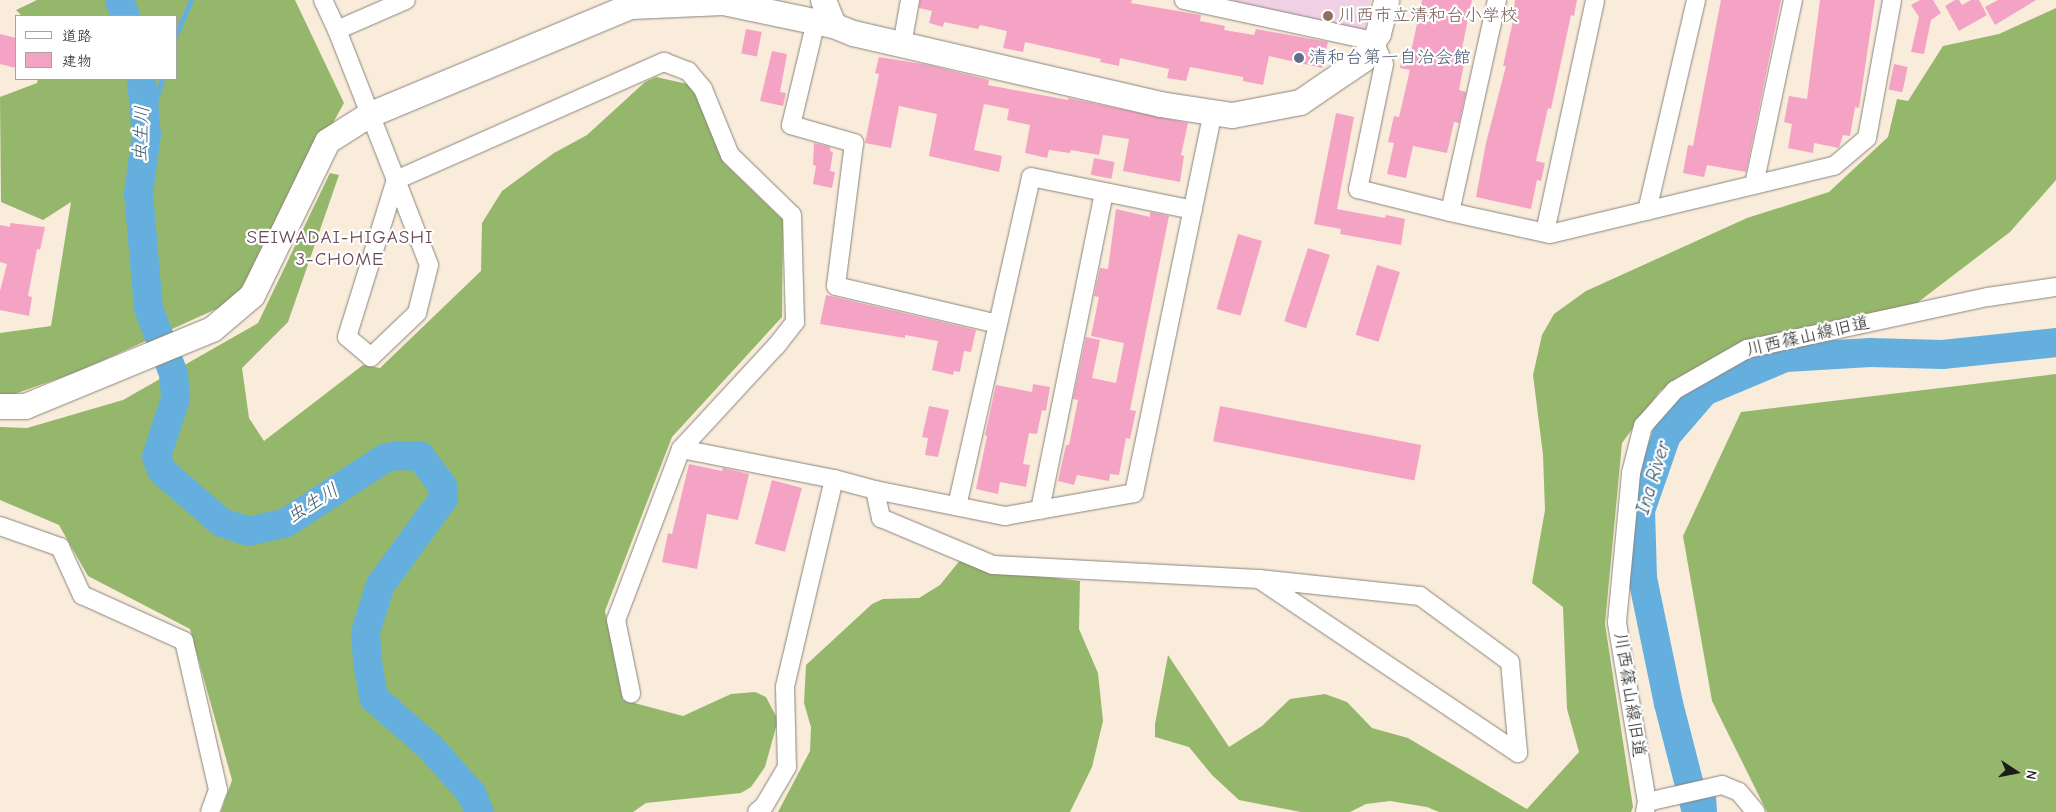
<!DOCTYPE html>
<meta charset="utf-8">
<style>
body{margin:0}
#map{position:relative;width:2056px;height:812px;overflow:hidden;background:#f9ecdb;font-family:"Comic Neue","Klee One",sans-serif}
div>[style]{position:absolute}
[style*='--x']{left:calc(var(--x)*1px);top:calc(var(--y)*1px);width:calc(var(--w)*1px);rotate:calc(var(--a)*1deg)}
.built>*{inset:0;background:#f0d0e5}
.forest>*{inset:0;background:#95b76b}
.water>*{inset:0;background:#65afde}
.stream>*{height:5px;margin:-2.5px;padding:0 2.5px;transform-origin:2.5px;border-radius:2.5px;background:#65afde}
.river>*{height:29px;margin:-14.5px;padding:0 14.5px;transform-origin:14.5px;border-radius:14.5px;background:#65afde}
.building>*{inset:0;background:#f4a3c5;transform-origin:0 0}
.roads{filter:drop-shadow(0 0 1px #8a847c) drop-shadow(0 0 1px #8a847c)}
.street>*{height:18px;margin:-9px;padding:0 9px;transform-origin:9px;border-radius:9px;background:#fff}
.secondary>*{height:25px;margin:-12.5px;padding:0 12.5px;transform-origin:12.5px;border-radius:12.5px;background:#fff}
.dots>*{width:14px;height:14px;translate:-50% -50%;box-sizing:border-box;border:2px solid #fff;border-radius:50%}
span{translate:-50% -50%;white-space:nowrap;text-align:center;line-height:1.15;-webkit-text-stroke:4.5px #fff;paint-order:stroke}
.education-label{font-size:18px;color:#785e54}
.left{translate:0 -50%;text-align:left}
.service-label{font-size:18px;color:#4e5e75}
.street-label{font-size:18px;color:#1c1c1c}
.water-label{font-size:19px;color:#3d5e73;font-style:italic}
.neighbourhood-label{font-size:19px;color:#684b57;letter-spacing:1px}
.legend{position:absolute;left:15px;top:15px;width:162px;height:65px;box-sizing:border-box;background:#fff;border:1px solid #a4a4a4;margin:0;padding:6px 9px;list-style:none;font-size:15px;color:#1c1c1c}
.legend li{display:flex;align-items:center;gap:10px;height:25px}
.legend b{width:25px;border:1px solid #a4a4a4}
.north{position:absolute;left:1991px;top:747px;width:50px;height:50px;-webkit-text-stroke:4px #fff;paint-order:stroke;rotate:101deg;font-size:14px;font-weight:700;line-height:20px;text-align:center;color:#1c1c1c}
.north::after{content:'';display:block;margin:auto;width:18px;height:22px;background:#1c1c1c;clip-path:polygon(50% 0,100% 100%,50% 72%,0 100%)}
</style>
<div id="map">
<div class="built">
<i style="clip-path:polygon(1210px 0,1371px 0,1364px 32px)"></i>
</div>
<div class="forest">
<i style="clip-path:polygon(37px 0,295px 0,344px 103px,234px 301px,77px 372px,3px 398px,0 398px,0 333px,51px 326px,71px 202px,43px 220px,1px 202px,0 97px,37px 83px,38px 79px,176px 79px,176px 16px,22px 16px,16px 10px)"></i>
<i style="clip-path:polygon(2056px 8px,2056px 180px,2010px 232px,1917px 303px,1740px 345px,1660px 391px,1622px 443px,1605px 624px,1633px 807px,1631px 812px,1439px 812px,1427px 807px,1390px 801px,1366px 804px,1350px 812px,1301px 812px,1239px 800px,1212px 775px,1189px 747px,1155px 737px,1155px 724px,1168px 655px,1229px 747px,1262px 726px,1290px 699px,1325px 694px,1347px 702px,1372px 728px,1408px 738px,1527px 809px,1579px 752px,1567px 709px,1563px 607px,1532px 583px,1545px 510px,1543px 455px,1533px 375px,1542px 335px,1554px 314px,1586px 291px,1747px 218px,1829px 192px,1888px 137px,1897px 99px,1908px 101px,1943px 46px,1999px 34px)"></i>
<i style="clip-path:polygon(656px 77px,692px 85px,724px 163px,783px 220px,782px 317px,672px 437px,605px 611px,623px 700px,683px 716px,731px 694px,755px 692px,766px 697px,778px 720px,765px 767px,751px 787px,741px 793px,646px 803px,633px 812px,221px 812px,232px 780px,190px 629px,88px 576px,59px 525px,0 500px,0 427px,27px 428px,123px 400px,258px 323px,330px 173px,339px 175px,288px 322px,242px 368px,249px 418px,264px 441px,363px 365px,380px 368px,481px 271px,482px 223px,502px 191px,554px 153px,587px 135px,645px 82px)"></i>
<i style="clip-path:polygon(2056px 374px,2056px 812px,1767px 812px,1712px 701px,1683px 536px,1741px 412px)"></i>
<i style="clip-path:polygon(961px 559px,995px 571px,1080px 581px,1079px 629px,1098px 673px,1103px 721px,1092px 767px,1070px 812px,778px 812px,810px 751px,811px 727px,804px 703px,806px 665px,872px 604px,883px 599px,919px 598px,940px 585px)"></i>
</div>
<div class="water">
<i style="clip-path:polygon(1716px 796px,1717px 812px,1689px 812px,1689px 802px)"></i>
</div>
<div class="stream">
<i style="--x:176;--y:35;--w:38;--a:-67"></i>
<i style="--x:146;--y:134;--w:57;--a:-73.8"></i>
</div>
<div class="river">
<i style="--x:119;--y:0;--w:17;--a:69"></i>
<i style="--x:141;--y:79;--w:55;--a:84.8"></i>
<i style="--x:146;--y:134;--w:60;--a:97.7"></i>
<i style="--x:138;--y:193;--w:115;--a:85"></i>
<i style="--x:148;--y:308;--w:70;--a:69"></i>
<i style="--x:173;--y:373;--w:25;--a:85"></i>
<i style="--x:175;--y:398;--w:61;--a:108.1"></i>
<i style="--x:156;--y:456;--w:15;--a:70"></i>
<i style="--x:161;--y:470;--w:79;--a:40.9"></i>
<i style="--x:221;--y:522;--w:28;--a:18"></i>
<i style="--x:248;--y:531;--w:37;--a:-13"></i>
<i style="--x:284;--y:523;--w:119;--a:-33"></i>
<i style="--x:384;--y:458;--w:12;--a:-14"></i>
<i style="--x:396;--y:455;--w:24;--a:2"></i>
<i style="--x:420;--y:456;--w:36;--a:53"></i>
<i style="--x:442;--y:485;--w:13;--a:86"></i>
<i style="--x:443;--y:498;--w:107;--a:126.2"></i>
<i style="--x:380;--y:584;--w:50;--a:107.4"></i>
<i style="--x:365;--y:632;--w:30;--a:86"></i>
<i style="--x:367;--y:662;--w:36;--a:80"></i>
<i style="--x:373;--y:697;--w:74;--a:41.2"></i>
<i style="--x:429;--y:746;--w:63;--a:48.2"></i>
<i style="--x:471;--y:793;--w:21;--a:67"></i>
<i style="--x:1696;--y:812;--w:113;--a:-104.4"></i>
<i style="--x:1668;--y:703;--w:129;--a:-101.7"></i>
<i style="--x:1642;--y:577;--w:67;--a:-91.7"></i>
<i style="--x:1640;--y:510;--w:79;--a:-70.9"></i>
<i style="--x:1666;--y:435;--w:58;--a:-49.2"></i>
<i style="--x:1704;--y:391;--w:88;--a:-22.8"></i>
<i style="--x:1785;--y:357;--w:85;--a:-3.4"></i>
<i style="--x:1870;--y:352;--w:72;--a:1.6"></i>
<i style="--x:1942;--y:354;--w:115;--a:-6"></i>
</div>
<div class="building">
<i style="clip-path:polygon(920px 0,1132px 0,1131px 3px,1201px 15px,1200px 21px,1225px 26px,1224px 30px,1254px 35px,1256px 29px,1328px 42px,1322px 68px,1269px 56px,1263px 85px,1243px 81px,1243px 77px,1190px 67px,1186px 81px,1167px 78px,1169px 69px,1120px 58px,1119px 66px,1100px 62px,1101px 59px,1025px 42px,1023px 52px,1003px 48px,1007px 31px,980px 25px,978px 29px,944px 22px,943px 27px,929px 23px,932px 11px,919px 8px)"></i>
<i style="clip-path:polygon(1422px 0,1472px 0,1459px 63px,1464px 64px,1459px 90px,1466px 92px,1459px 123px,1454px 122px,1447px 153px,1413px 146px,1406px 178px,1387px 174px,1394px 143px,1388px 142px,1394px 116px,1399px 117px,1410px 70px,1400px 68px,1403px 51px,1411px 52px)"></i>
<i style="clip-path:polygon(1515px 0,1577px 0,1574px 16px,1571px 15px,1551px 109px,1548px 108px,1536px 161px,1545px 163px,1541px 181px,1537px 180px,1531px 209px,1476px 197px,1486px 143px,1506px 66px,1503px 66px,1513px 21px,1507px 20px,1509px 7px,1514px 8px)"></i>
<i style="clip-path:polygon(1721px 0,1781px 0,1746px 172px,1707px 165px,1704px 177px,1683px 173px,1688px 145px,1693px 146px)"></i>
<i style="clip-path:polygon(1820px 0,1875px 0,1859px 108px,1855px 107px,1850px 136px,1843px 135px,1839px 148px,1814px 143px,1813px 153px,1788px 148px,1792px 124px,1784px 122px,1789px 96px,1807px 99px)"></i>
<i style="clip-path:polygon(1920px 0,1933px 0,1941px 13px,1931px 20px,1924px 54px,1911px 52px,1919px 17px,1911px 5px)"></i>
<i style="clip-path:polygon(1955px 0,1959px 0,1962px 5px,1971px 0,1979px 0,1987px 15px,1959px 31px,1945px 6px)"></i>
<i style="clip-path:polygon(1998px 0,2036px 0,1995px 25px,1985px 7px)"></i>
<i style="left:746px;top:29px;width:16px;height:25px;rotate:11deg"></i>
<i style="clip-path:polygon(0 34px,16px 38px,16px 68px,0 64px)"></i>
<i style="clip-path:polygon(772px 51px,787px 54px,780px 92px,786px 93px,783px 106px,760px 101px)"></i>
<i style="clip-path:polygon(879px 57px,928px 65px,989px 80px,988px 85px,1068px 100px,1068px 98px,1188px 123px,1181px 155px,1184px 156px,1180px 182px,1123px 171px,1129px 139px,1103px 135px,1099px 155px,1071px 150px,1070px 153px,1049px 150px,1047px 158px,1025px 153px,1030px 125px,1007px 120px,1009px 109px,984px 104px,974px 150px,1002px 156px,999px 172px,929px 156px,937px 114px,899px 106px,891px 148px,865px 143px,879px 74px,875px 73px)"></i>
<i style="left:1894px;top:64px;width:14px;height:26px;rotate:12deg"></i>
<i style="clip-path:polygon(1336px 113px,1354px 117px,1337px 209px,1385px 218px,1386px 215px,1405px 219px,1401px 245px,1340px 234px,1341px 229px,1314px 224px)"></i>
<i style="clip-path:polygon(814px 143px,830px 147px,830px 151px,833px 152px,830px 171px,835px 172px,832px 188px,813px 184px,816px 166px,813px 165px)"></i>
<i style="left:1094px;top:158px;width:21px;height:17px;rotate:11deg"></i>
<i style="clip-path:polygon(1116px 209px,1150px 217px,1150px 212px,1169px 216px,1130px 410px,1136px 411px,1130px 439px,1126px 438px,1119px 475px,1110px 474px,1109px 481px,1077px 475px,1074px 485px,1058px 481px,1066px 445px,1069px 445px,1078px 400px,1073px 399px,1086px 337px,1100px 340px,1092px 378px,1116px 383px,1124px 343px,1091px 336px,1099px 297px,1094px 296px,1100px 268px,1108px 269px)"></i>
<i style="clip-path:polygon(10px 223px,45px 227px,40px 250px,37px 249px,28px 296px,32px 297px,29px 316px,0 310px,0 291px,7px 264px,0 262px,0 225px,10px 227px)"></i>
<i style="left:1238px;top:234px;width:25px;height:78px;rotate:16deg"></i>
<i style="left:1308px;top:248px;width:23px;height:77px;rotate:18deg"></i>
<i style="left:1377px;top:265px;width:24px;height:73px;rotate:17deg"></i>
<i style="clip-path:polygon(826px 295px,976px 330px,971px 352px,964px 351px,960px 372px,954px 371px,953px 375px,932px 370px,938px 341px,905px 335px,905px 338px,820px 324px)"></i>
<i style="clip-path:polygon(1033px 384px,1050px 387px,1046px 411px,1042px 410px,1037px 434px,1029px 433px,1023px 464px,1030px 465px,1026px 487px,1000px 482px,998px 494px,976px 489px,987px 436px,985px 435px,996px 385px,1032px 392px)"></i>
<i style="clip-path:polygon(929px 406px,949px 410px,938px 457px,925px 455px,928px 438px,922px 437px)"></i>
<i style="left:1220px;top:406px;width:205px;height:36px;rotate:11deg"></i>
<i style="clip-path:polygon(689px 464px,722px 471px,723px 468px,749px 474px,738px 520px,707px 514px,697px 569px,662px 562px,668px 533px,672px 534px)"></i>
<i style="left:772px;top:480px;width:31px;height:66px;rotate:15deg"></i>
</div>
<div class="roads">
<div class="street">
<i style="--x:323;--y:0;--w:33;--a:65"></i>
<i style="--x:337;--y:30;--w:90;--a:68.6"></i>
<i style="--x:370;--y:114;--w:71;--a:68.5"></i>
<i style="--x:396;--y:180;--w:91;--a:68.8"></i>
<i style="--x:429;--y:265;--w:49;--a:104"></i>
<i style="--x:417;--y:313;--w:64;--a:136.3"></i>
<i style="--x:371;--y:357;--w:31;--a:-140"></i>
<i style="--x:347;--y:337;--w:164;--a:-72.7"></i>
<i style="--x:396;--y:180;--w:293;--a:-23.8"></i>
<i style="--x:664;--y:62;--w:26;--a:21"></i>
<i style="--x:688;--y:71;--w:23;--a:50"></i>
<i style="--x:703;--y:89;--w:71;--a:67.8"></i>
<i style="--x:730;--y:155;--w:86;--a:44.1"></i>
<i style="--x:792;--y:215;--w:107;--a:88.4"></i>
<i style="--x:795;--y:322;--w:31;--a:128"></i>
<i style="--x:776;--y:346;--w:140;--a:132.7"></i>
<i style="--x:681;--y:449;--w:183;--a:110.8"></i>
<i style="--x:616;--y:620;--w:75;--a:78.4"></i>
<i style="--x:1184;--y:0;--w:194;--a:12.2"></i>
<i style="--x:1374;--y:41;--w:25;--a:67"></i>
<i style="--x:1384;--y:64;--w:128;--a:101.7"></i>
<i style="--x:1358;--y:189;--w:95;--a:14"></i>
<i style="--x:1450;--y:212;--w:217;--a:-77.5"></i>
<i style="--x:816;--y:21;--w:107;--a:103.5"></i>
<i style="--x:791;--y:125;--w:66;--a:15.9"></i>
<i style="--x:854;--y:143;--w:144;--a:97.2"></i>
<i style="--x:836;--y:286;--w:166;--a:13.2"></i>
<i style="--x:337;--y:30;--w:75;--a:-23.5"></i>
<i style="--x:902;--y:45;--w:46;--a:-79.9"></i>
<i style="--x:1754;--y:185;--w:189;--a:-78.1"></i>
<i style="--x:1647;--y:211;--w:217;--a:-76.9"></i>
<i style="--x:1450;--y:212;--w:102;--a:12.4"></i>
<i style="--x:1550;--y:234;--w:292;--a:-13.5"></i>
<i style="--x:1834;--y:166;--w:43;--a:-40.3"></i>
<i style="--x:1867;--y:138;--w:140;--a:-79.7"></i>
<i style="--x:1545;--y:232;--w:237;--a:-77.8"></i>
<i style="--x:681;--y:449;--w:156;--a:11.1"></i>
<i style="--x:834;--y:479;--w:214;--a:103.3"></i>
<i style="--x:785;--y:687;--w:80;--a:88.6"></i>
<i style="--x:787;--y:767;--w:45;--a:120.5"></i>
<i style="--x:764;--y:806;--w:9;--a:139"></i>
<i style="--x:834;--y:479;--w:42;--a:15"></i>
<i style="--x:875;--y:490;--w:29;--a:78"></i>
<i style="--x:881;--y:518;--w:121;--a:22.8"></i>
<i style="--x:993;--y:565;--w:266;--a:3"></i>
<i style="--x:1259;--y:579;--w:312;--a:33.9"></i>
<i style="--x:1518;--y:753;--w:91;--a:-95"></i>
<i style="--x:1510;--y:662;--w:112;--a:-143.7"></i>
<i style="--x:1420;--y:596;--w:162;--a:-174"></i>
<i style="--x:875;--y:490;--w:133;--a:11.3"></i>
<i style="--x:1005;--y:516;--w:131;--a:-10.1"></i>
<i style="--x:1134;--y:493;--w:389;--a:-78.3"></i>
<i style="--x:957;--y:506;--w:337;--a:-77.3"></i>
<i style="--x:1031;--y:177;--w:165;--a:11.5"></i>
<i style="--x:1040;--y:510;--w:324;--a:-78.6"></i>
<i style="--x:0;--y:526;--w:64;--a:19.3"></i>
<i style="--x:60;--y:547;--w:53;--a:65.4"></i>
<i style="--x:82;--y:595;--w:112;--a:24.3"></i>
<i style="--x:184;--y:641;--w:153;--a:77.1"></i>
<i style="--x:218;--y:790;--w:23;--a:110"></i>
<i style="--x:1647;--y:802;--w:77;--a:-12.8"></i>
<i style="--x:1722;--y:785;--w:18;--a:22"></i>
<i style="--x:1739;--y:792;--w:26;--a:50"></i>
<i style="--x:1645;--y:812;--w:10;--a:-79"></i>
<i style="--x:1647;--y:802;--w:182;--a:-99.5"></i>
<i style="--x:1617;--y:622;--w:150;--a:-84.6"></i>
<i style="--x:1631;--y:473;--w:49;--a:-75.7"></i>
<i style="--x:1643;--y:426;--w:48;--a:-48.4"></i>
<i style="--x:1675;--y:390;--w:83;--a:-29.7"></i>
<i style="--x:1747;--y:349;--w:247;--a:-12.2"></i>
<i style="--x:1988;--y:297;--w:69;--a:-8.4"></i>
</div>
<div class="secondary">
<i style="--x:823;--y:0;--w:27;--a:68"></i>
<i style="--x:0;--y:406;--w:25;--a:0"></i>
<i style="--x:25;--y:406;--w:202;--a:-22.4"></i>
<i style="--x:212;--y:329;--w:52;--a:-40.4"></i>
<i style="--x:252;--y:295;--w:171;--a:-64"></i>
<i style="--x:327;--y:141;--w:49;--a:-32.4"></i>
<i style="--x:368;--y:115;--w:284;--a:-22.6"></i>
<i style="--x:630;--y:6;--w:93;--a:-2.5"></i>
<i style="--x:723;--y:2;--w:112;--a:11.8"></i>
<i style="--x:833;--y:25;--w:22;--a:22"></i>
<i style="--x:853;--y:33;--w:315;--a:13"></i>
<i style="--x:1160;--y:104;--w:73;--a:8.7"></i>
<i style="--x:1232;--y:115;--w:69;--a:-10.8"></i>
<i style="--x:1300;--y:102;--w:76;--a:-34.3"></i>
<i style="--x:1363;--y:59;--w:30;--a:-60"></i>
<i style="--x:1378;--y:33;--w:34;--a:-76"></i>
</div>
</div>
<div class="dots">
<i style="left:1328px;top:16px;background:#8d6e63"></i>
<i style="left:1299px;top:58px;background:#5c6f8a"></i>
</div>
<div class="education-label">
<span class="left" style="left:1338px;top:16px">川西市立清和台小学校</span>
</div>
<div class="service-label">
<span class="left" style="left:1309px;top:58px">清和台第一自治会館</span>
</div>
<div class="street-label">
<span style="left:1808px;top:337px;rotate:-13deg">川西篠山線旧道</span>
<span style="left:1629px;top:695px;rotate:81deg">川西篠山線旧道</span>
</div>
<div class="water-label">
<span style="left:142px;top:134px;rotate:-88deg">虫生川</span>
<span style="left:1654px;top:478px;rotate:-73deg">Ina River</span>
<span style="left:313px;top:504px;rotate:-32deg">虫生川</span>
</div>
<div class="neighbourhood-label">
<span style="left:340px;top:249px">SEIWADAI-HIGASHI<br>3-CHOME</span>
</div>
<ul class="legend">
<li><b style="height:6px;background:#fff"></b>道路</li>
<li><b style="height:14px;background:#f4a3c5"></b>建物</li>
</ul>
<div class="north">N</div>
</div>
